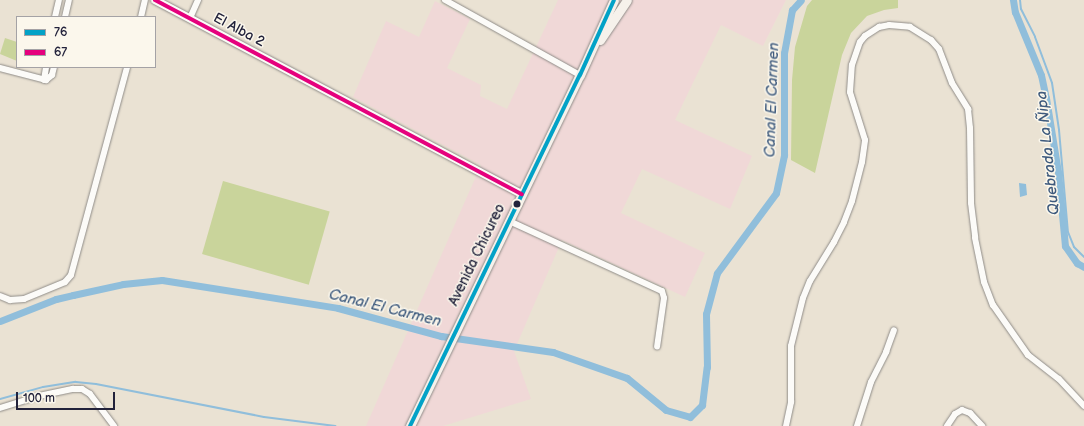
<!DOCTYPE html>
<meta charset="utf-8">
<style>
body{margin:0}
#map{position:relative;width:1084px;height:426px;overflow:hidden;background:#eae2d3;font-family:"Balsamiq Sans",sans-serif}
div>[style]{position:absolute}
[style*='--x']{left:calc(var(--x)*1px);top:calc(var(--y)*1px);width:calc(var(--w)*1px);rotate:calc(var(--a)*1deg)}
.built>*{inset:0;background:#f0d8d7}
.green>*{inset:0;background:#c9d49b;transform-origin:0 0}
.water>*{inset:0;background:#90bedb}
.stream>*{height:2px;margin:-1px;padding:0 1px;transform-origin:1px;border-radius:1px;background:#90bedb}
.canal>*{height:7px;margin:-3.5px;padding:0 3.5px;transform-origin:3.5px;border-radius:3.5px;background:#90bedb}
.roads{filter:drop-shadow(0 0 1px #8f8c88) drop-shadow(0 0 1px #8f8c88)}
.minor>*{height:6px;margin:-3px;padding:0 3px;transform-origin:3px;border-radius:3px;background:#fcfbf8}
.tertiary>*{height:8px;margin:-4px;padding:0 4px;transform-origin:4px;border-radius:4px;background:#fcfbf8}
.secondary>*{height:9px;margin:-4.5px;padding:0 4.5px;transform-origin:4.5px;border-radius:4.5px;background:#f6f1eb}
.bus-1>*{height:4px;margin:-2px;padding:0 2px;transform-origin:2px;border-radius:2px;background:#02a2c7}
.bus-2>*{height:4px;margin:-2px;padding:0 2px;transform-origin:2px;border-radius:2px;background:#e5007d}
.dots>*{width:11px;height:11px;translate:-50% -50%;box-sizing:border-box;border:2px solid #fbf7ec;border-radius:50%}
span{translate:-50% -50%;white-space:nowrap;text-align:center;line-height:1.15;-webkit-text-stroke:3px #fbf7ec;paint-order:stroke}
.street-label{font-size:14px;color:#22223b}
.water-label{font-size:15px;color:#3e5a7d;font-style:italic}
.legend{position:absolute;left:16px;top:16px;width:140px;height:52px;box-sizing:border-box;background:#fbf7ec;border:1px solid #a4a2a5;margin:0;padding:5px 7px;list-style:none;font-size:12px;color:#22223b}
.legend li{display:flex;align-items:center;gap:8px;height:20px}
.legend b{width:20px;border:1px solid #a4a2a5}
.scale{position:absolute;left:16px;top:392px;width:99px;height:18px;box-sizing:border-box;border:2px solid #22223b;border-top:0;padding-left:5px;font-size:12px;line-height:14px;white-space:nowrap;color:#22223b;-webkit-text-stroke:3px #fbf7ec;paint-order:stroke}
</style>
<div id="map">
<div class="built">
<i style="clip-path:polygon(558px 0,786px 0,763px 46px,721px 25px,675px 120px,752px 156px,730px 209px,642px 169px,621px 213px,705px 253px,685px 297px,562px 240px,514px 351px,531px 399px,443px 426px,366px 426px,481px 165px,353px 97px,386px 21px,419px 37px,435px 1px,470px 19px,447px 68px,481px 85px,480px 96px,507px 109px)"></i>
</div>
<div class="green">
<i style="clip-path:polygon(812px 0,898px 0,898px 8px,884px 10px,867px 16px,851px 33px,842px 55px,815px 173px,791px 160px,792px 80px,795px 47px,807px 6px)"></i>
<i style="clip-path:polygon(5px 38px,17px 42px,17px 61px,0 54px)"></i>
<i style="left:223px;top:181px;width:111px;height:76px;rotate:16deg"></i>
</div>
<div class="water">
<i style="clip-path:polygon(1019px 183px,1026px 184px,1027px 195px,1020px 197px)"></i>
</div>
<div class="stream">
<i style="--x:1020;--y:0;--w:9;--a:84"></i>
<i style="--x:1021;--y:9;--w:31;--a:63"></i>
<i style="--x:1035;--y:37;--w:49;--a:69.7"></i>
<i style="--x:1052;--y:83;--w:48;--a:81.5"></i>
<i style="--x:1059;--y:130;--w:102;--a:85"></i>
<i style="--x:1068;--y:232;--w:16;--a:68"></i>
<i style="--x:1074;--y:247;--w:14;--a:45"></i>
<i style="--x:0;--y:399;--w:45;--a:-15.6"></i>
<i style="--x:43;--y:387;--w:33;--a:-9"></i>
<i style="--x:76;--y:382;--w:20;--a:6"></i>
<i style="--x:96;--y:384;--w:171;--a:11.1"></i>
<i style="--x:264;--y:417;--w:72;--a:7.2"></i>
</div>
<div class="canal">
<i style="--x:1013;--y:0;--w:12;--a:81"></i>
<i style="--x:1015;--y:12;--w:68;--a:67.6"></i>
<i style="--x:1041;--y:75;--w:24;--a:78"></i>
<i style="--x:1046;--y:98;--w:75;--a:80.8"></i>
<i style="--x:1058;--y:172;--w:74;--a:84.6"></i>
<i style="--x:1065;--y:246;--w:21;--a:55"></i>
<i style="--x:1077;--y:263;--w:8;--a:30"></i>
<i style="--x:0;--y:321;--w:60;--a:-21.4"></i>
<i style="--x:56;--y:299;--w:17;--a:-13"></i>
<i style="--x:73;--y:295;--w:51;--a:-12.4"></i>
<i style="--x:123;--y:284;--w:39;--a:-6"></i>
<i style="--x:162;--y:280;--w:178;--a:9"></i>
<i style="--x:338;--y:308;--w:107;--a:15.2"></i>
<i style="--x:441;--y:336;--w:113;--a:8.1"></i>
<i style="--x:553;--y:352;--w:78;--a:19.4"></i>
<i style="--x:627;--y:378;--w:50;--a:39.4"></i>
<i style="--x:666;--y:410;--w:25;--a:16"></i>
<i style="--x:690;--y:417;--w:17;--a:-45"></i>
<i style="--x:702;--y:405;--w:38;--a:-83"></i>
<i style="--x:707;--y:367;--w:53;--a:-91.1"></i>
<i style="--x:706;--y:314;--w:42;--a:-75"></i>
<i style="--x:717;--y:273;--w:99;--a:-53.6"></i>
<i style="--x:776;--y:193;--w:39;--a:-78"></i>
<i style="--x:784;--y:155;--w:102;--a:-90"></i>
<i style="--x:784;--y:53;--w:44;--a:-79.5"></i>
<i style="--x:792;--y:10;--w:13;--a:-48"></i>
</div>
<div class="roads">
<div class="minor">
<i style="--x:445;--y:0;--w:154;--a:29.1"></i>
<i style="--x:55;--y:17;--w:17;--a:-77"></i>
<i style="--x:65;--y:17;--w:17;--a:-77"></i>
<i style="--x:141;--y:17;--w:17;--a:-77"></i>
<i style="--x:190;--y:18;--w:20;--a:-66"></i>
<i style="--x:0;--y:68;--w:48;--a:14.6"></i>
<i style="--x:46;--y:80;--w:8;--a:-40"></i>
<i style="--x:52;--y:75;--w:8;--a:-76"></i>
<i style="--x:44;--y:80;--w:13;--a:-81"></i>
<i style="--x:509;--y:221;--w:168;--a:24.6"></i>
<i style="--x:662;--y:291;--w:7;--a:74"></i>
<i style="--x:664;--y:298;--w:49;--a:98.1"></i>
<i style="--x:0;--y:296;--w:11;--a:22"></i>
<i style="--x:10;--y:300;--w:14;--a:-4"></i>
<i style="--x:24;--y:299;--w:44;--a:-22.5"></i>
<i style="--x:65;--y:282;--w:9;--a:-49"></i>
<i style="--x:71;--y:275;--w:215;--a:-74.9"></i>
<i style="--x:0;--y:408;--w:41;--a:-17.1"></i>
<i style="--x:39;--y:396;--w:35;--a:-12"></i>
<i style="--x:73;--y:389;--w:9;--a:0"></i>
<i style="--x:82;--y:389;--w:9;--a:32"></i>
<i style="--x:90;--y:394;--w:40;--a:53"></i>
<i style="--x:786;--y:426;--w:25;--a:-78"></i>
<i style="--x:791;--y:402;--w:56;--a:-90"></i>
<i style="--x:791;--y:346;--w:49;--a:-76"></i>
<i style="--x:803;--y:298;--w:18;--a:-68"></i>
<i style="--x:810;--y:281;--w:46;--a:-58.4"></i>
<i style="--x:834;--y:242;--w:22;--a:-63"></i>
<i style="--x:844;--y:222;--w:22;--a:-69"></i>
<i style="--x:852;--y:201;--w:40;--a:-75.6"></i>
<i style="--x:862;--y:162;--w:22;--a:-82"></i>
<i style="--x:865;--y:140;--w:50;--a:-107.4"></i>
<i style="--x:850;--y:92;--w:27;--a:-86"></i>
<i style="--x:852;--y:65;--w:24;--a:-71"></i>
<i style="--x:860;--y:42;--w:8;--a:-50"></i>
<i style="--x:865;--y:36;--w:17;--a:-33"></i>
<i style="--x:879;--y:27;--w:10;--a:-11"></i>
<i style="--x:889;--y:25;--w:21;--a:5"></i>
<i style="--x:910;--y:27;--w:25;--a:32"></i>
<i style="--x:931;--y:40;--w:12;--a:48"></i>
<i style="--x:939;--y:49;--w:36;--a:69"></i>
<i style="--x:952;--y:83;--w:31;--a:58"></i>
<i style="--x:968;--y:109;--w:19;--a:84"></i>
<i style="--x:970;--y:128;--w:75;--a:89.2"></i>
<i style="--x:971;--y:203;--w:35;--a:83"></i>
<i style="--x:975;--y:238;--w:45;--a:78.4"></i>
<i style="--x:984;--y:282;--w:25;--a:69"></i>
<i style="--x:993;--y:305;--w:61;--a:55"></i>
<i style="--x:1028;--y:355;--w:39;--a:38"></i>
<i style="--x:1059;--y:379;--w:37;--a:47"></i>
<i style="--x:857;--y:426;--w:46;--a:-72.3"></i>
<i style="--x:871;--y:382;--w:34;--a:-63"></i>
<i style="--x:886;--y:352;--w:23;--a:-70"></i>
<i style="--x:947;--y:426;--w:14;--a:-56"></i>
<i style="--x:955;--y:414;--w:8;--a:-30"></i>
<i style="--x:962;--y:410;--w:9;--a:21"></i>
<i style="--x:970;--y:413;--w:18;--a:47"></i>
</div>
<div class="tertiary">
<i style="--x:155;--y:0;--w:415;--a:27.9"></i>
</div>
<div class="secondary">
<i style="--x:600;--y:40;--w:48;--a:-56"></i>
<i style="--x:410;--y:426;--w:390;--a:-64.2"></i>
<i style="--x:580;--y:75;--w:82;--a:-65.6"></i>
</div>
</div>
<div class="bus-1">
<i style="--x:410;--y:426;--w:390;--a:-64.2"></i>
<i style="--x:580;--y:75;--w:82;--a:-65.6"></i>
</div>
<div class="bus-2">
<i style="--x:155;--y:0;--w:415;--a:27.9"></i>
</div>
<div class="dots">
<i style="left:517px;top:204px;background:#22223b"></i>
</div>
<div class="street-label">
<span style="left:239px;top:30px;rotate:28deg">El Alba 2</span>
<span style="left:477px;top:255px;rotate:-64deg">Avenida Chicureo</span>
</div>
<div class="water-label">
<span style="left:772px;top:100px;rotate:-88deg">Canal El Carmen</span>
<span style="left:1048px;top:153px;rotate:-96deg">Quebrada La Ñipa</span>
<span style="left:385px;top:308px;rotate:14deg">Canal El Carmen</span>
</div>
<ul class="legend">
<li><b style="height:5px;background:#02a2c7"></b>76</li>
<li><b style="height:5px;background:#e5007d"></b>67</li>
</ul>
<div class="scale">100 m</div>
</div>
